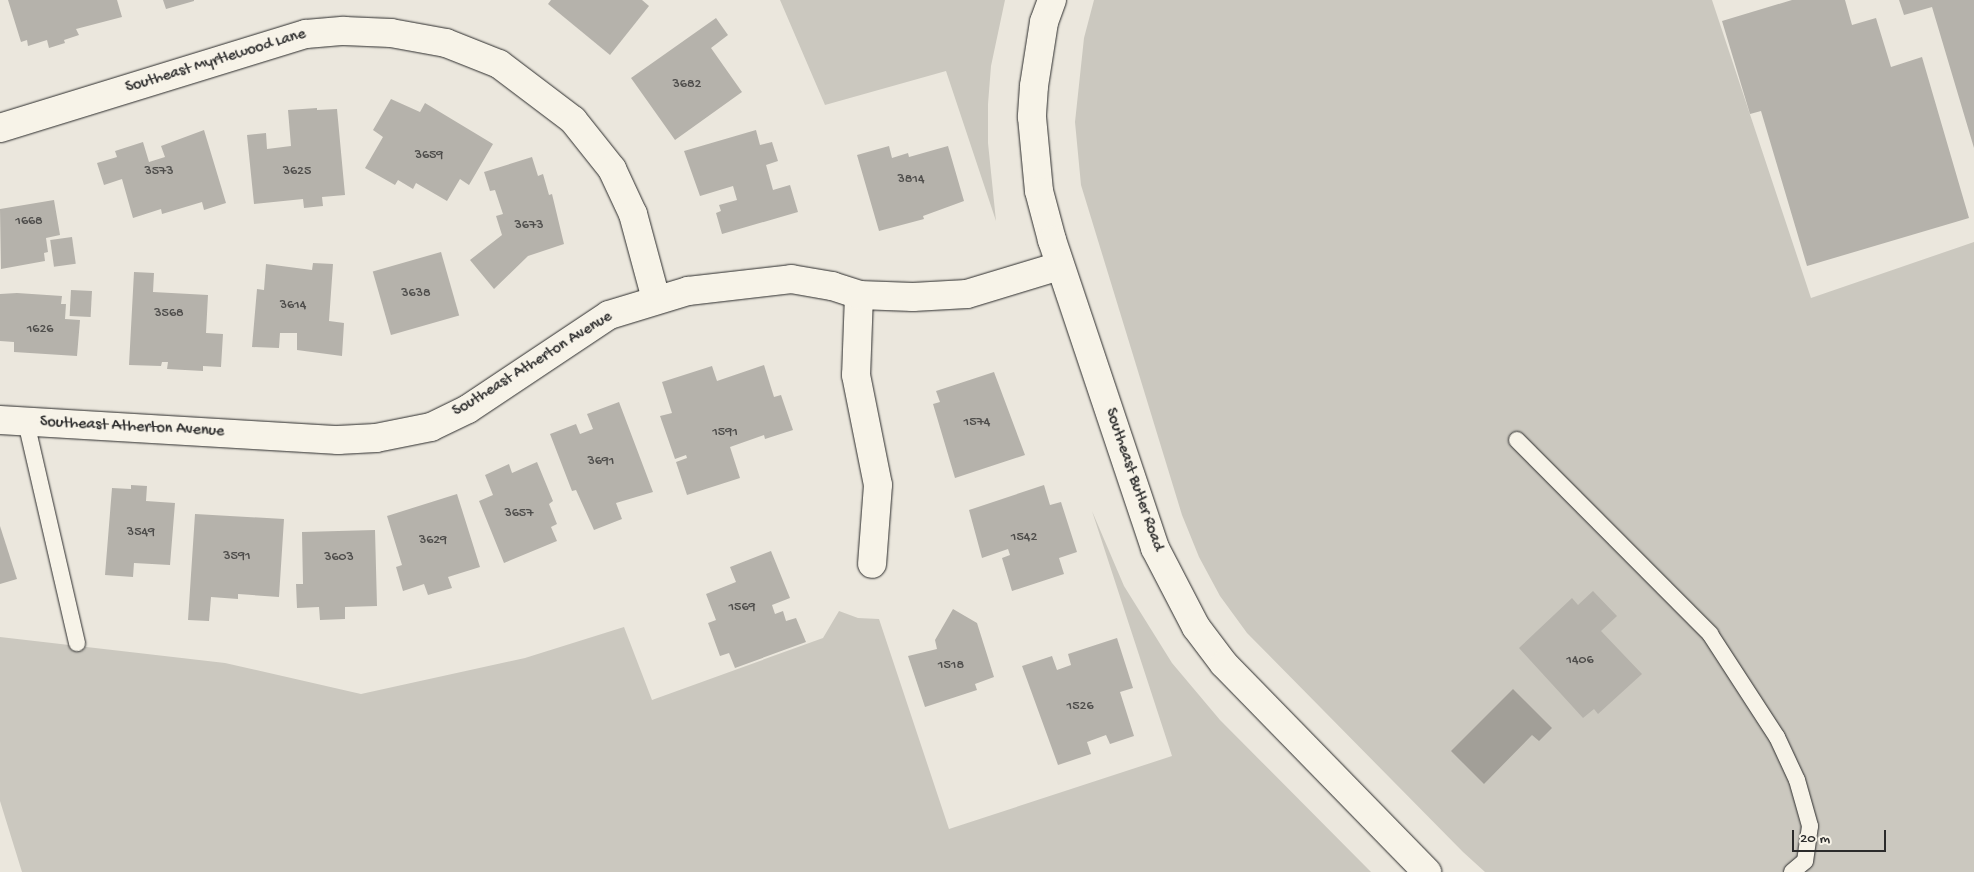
<!DOCTYPE html>
<style>
body{margin:0}
#map{position:relative;width:1974px;height:872px;overflow:hidden;background:#ebe7dd;font-family:"Gochi Hand",sans-serif}
div>[style]{position:absolute}
[style*='--x']{left:calc(var(--x)*1px);top:calc(var(--y)*1px);width:calc(var(--w)*1px);rotate:calc(var(--a)*1deg)}
.green>*{inset:0;background:#cbc8bf}
.water>*{inset:0;background:#a29f98}
.building>*{inset:0;background:#b5b2ab;transform-origin:0 0}
.roads{filter:drop-shadow(0 0 1px #2b2b2b) drop-shadow(0 0 1px #2b2b2b)}
.service>*{height:16px;margin:-8px;padding:0 8px;transform-origin:8px;border-radius:8px;background:#f7f3e8}
.minor>*{height:28px;margin:-14px;padding:0 14px;transform-origin:14px;border-radius:14px;background:#f7f3e8}
.secondary>*{height:28px;margin:-14px;padding:0 14px;transform-origin:14px;border-radius:14px;background:#f7f3e8}
span{translate:-50% -50%;white-space:nowrap;text-align:center;line-height:1.15;-webkit-text-stroke:5px #f7f3e8;paint-order:stroke}
.number-label{font-size:14px;color:#4e4d4b}
.number-label span{-webkit-text-stroke-width:0}
.street-label{font-size:16px;color:#2b2b2b}
.scale{position:absolute;left:1792px;top:830px;width:94px;height:22px;box-sizing:border-box;border:2px solid #2b2b2b;border-top:0;padding-left:6px;font-size:15px;line-height:18px;white-space:nowrap;color:#2b2b2b;-webkit-text-stroke:4px #f7f3e8;paint-order:stroke}
</style>
<div id="map">
<div class="green">
<i style="clip-path:polygon(780px 0,1005px 0,991px 66px,988px 104px,988px 143px,996px 221px,946px 71px,825px 105px)"></i>
<i style="clip-path:polygon(1094px 0,1712px 0,1811px 298px,1974px 242px,1974px 872px,1485px 872px,1463px 852px,1247px 633px,1220px 596px,1199px 557px,1182px 515px,1081px 185px,1075px 122px,1084px 38px)"></i>
<i style="clip-path:polygon(1092px 511px,1124px 586px,1172px 663px,1220px 720px,1371px 872px,22px 872px,0 801px,0 637px,225px 663px,361px 694px,525px 658px,624px 627px,652px 700px,823px 638px,839px 611px,858px 618px,879px 619px,949px 829px,1172px 756px)"></i>
</div>
<div class="water">
<i style="clip-path:polygon(1513px 689px,1552px 728px,1539px 741px,1532px 735px,1484px 784px,1451px 751px)"></i>
</div>
<div class="building">
<i style="clip-path:polygon(8px 0,117px 0,122px 17px,76px 29px,79px 35px,64px 40px,65px 43px,49px 48px,47px 40px,28px 46px,27px 40px,21px 42px)"></i>
<i style="clip-path:polygon(163px 0,194px 0,194px 1px,166px 9px)"></i>
<i style="clip-path:polygon(551px 0,642px 0,649px 6px,610px 55px,548px 4px)"></i>
<i style="clip-path:polygon(1792px 0,1845px 0,1852px 25px,1876px 18px,1891px 67px,1922px 57px,1969px 218px,1807px 266px,1761px 111px,1750px 114px,1722px 21px)"></i>
<i style="clip-path:polygon(1899px 0,1974px 0,1974px 148px,1932px 7px,1904px 15px)"></i>
<i style="clip-path:polygon(716px 18px,728px 35px,711px 48px,742px 92px,675px 140px,631px 78px)"></i>
<i style="clip-path:polygon(391px 99px,420px 112px,425px 103px,493px 144px,469px 185px,460px 179px,447px 201px,416px 183px,413px 189px,398px 180px,395px 185px,365px 168px,383px 137px,373px 130px)"></i>
<i style="clip-path:polygon(317px 108px,317px 110px,337px 109px,345px 195px,322px 197px,323px 206px,304px 208px,303px 199px,254px 204px,247px 135px,266px 133px,267px 149px,291px 146px,288px 110px)"></i>
<i style="clip-path:polygon(204px 130px,226px 203px,204px 210px,202px 202px,162px 214px,161px 209px,133px 218px,122px 179px,104px 185px,97px 163px,117px 157px,115px 151px,143px 142px,149px 162px,165px 157px,161px 146px)"></i>
<i style="clip-path:polygon(756px 130px,760px 145px,772px 142px,778px 161px,766px 165px,773px 190px,790px 185px,798px 212px,722px 234px,716px 213px,721px 211px,719px 205px,737px 200px,733px 186px,700px 196px,684px 151px)"></i>
<i style="clip-path:polygon(889px 146px,892px 158px,908px 153px,909px 157px,948px 146px,964px 201px,923px 216px,924px 219px,879px 231px,857px 155px)"></i>
<i style="clip-path:polygon(532px 157px,538px 176px,543px 174px,549px 195px,552px 194px,564px 244px,528px 256px,494px 289px,470px 260px,502px 235px,496px 216px,503px 214px,495px 190px,490px 191px,484px 172px)"></i>
<i style="clip-path:polygon(54px 200px,60px 235px,46px 238px,48px 252px,44px 253px,45px 261px,1px 269px,0 209px)"></i>
<i style="left:72px;top:237px;width:27px;height:22px;rotate:82deg"></i>
<i style="left:441px;top:252px;width:66px;height:71px;rotate:74deg"></i>
<i style="clip-path:polygon(313px 263px,333px 264px,329px 321px,344px 323px,342px 356px,297px 350px,297px 333px,280px 333px,279px 348px,252px 347px,257px 289px,264px 290px,266px 264px,312px 270px)"></i>
<i style="clip-path:polygon(134px 272px,154px 273px,153px 292px,208px 295px,206px 333px,223px 334px,221px 367px,203px 366px,203px 371px,167px 369px,168px 362px,162px 362px,161px 366px,129px 365px)"></i>
<i style="left:71px;top:290px;width:21px;height:26px;rotate:3deg"></i>
<i style="clip-path:polygon(17px 293px,62px 296px,61px 304px,66px 304px,65px 319px,80px 320px,77px 356px,14px 352px,14px 342px,0 341px,0 294px)"></i>
<i style="clip-path:polygon(764px 365px,774px 397px,781px 395px,793px 430px,765px 439px,764px 435px,730px 447px,740px 478px,687px 495px,676px 462px,687px 458px,686px 455px,675px 459px,660px 416px,672px 413px,662px 382px,712px 366px,717px 381px)"></i>
<i style="clip-path:polygon(994px 372px,1025px 455px,955px 478px,933px 404px,940px 402px,936px 391px)"></i>
<i style="clip-path:polygon(619px 402px,653px 492px,616px 503px,622px 519px,594px 530px,576px 490px,572px 491px,550px 434px,576px 424px,580px 434px,593px 429px,587px 414px)"></i>
<i style="clip-path:polygon(537px 462px,553px 501px,549px 504px,557px 524px,551px 527px,557px 541px,504px 563px,479px 501px,493px 495px,485px 475px,509px 464px,512px 473px)"></i>
<i style="clip-path:polygon(131px 485px,147px 486px,146px 501px,175px 503px,170px 565px,134px 563px,133px 577px,105px 575px,112px 488px,131px 489px)"></i>
<i style="clip-path:polygon(1044px 485px,1050px 505px,1061px 502px,1077px 552px,1059px 558px,1064px 574px,1012px 591px,1002px 558px,1010px 555px,1008px 549px,982px 558px,969px 510px)"></i>
<i style="clip-path:polygon(457px 494px,480px 567px,448px 577px,452px 588px,428px 595px,424px 584px,403px 591px,396px 567px,402px 565px,387px 516px)"></i>
<i style="clip-path:polygon(195px 514px,284px 519px,279px 597px,238px 594px,238px 599px,211px 597px,209px 621px,188px 620px)"></i>
<i style="clip-path:polygon(0 526px,17px 579px,0 584px)"></i>
<i style="clip-path:polygon(375px 530px,377px 606px,345px 607px,345px 619px,320px 620px,319px 607px,297px 608px,296px 584px,303px 584px,302px 532px)"></i>
<i style="clip-path:polygon(771px 551px,790px 598px,772px 605px,775px 614px,783px 611px,786px 621px,796px 618px,806px 642px,735px 668px,729px 653px,720px 656px,708px 623px,716px 620px,706px 594px,736px 582px,730px 567px)"></i>
<i style="clip-path:polygon(1593px 591px,1617px 616px,1601px 631px,1642px 674px,1598px 714px,1594px 709px,1583px 718px,1519px 648px,1572px 598px,1578px 605px)"></i>
<i style="clip-path:polygon(953px 609px,977px 623px,994px 677px,975px 684px,977px 690px,925px 707px,908px 656px,937px 649px,935px 640px)"></i>
<i style="clip-path:polygon(1117px 638px,1133px 688px,1120px 692px,1134px 736px,1110px 744px,1106px 735px,1087px 742px,1091px 754px,1058px 765px,1022px 666px,1052px 656px,1057px 670px,1071px 665px,1068px 654px)"></i>
</div>
<div class="roads">
<div class="service">
<i style="--x:26;--y:422;--w:227;--a:77"></i>
<i style="--x:1517;--y:440;--w:274;--a:45.1"></i>
<i style="--x:1710;--y:634;--w:123;--a:57"></i>
<i style="--x:1777;--y:737;--w:47;--a:65.1"></i>
<i style="--x:1797;--y:780;--w:48;--a:74.2"></i>
<i style="--x:1810;--y:826;--w:35;--a:98"></i>
<i style="--x:1805;--y:861;--w:17;--a:140"></i>
</div>
<div class="minor">
<i style="--x:0;--y:128;--w:320;--a:-17.1"></i>
<i style="--x:306;--y:34;--w:38;--a:-5"></i>
<i style="--x:344;--y:31;--w:47;--a:2.4"></i>
<i style="--x:391;--y:33;--w:56;--a:10.3"></i>
<i style="--x:446;--y:43;--w:57;--a:21.6"></i>
<i style="--x:499;--y:64;--w:93;--a:37.1"></i>
<i style="--x:573;--y:120;--w:63;--a:51.5"></i>
<i style="--x:612;--y:169;--w:50;--a:65"></i>
<i style="--x:633;--y:214;--w:88;--a:74.9"></i>
<i style="--x:859;--y:295;--w:80;--a:92.1"></i>
<i style="--x:856;--y:375;--w:112;--a:78.7"></i>
<i style="--x:878;--y:485;--w:79;--a:94.3"></i>
<i style="--x:0;--y:420;--w:339;--a:3.4"></i>
<i style="--x:338;--y:440;--w:38;--a:-3"></i>
<i style="--x:376;--y:438;--w:56;--a:-11.3"></i>
<i style="--x:431;--y:427;--w:41;--a:-25.9"></i>
<i style="--x:468;--y:409;--w:169;--a:-33.7"></i>
<i style="--x:609;--y:315;--w:83;--a:-16.9"></i>
<i style="--x:688;--y:291;--w:104;--a:-6.6"></i>
<i style="--x:791;--y:279;--w:42;--a:9.7"></i>
<i style="--x:832;--y:286;--w:28;--a:18"></i>
<i style="--x:859;--y:295;--w:54;--a:2.1"></i>
<i style="--x:913;--y:297;--w:54;--a:-3.2"></i>
<i style="--x:967;--y:294;--w:97;--a:-16.8"></i>
</div>
<div class="secondary">
<i style="--x:1052;--y:0;--w:23;--a:110"></i>
<i style="--x:1044;--y:22;--w:65;--a:98.9"></i>
<i style="--x:1034;--y:86;--w:31;--a:94"></i>
<i style="--x:1032;--y:117;--w:74;--a:84.6"></i>
<i style="--x:1039;--y:191;--w:51;--a:75.1"></i>
<i style="--x:1052;--y:240;--w:325;--a:71.5"></i>
<i style="--x:1155;--y:548;--w:89;--a:62.6"></i>
<i style="--x:1196;--y:627;--w:46;--a:52.9"></i>
<i style="--x:1224;--y:664;--w:291;--a:45.7"></i>
</div>
</div>
<div class="number-label">
<span style="left:687px;top:85px">3682</span>
<span style="left:429px;top:156px">3659</span>
<span style="left:159px;top:172px">3573</span>
<span style="left:297px;top:172px">3625</span>
<span style="left:911px;top:180px">3814</span>
<span style="left:29px;top:222px">1668</span>
<span style="left:529px;top:226px">3673</span>
<span style="left:416px;top:294px">3638</span>
<span style="left:293px;top:306px">3614</span>
<span style="left:169px;top:314px">3568</span>
<span style="left:40px;top:330px">1626</span>
<span style="left:977px;top:423px">1574</span>
<span style="left:725px;top:433px">1591</span>
<span style="left:601px;top:462px">3691</span>
<span style="left:519px;top:514px">3657</span>
<span style="left:141px;top:533px">3549</span>
<span style="left:1024px;top:538px">1542</span>
<span style="left:433px;top:541px">3629</span>
<span style="left:237px;top:557px">3591</span>
<span style="left:339px;top:558px">3603</span>
<span style="left:742px;top:608px">1569</span>
<span style="left:1580px;top:661px">1406</span>
<span style="left:951px;top:666px">1518</span>
<span style="left:1080px;top:707px">1526</span>
</div>
<div class="street-label">
<span style="left:216px;top:62px;rotate:-17deg">Southeast Myrtlewood Lane</span>
<span style="left:533px;top:365px;rotate:-32deg">Southeast Atherton Avenue</span>
<span style="left:132px;top:428px;rotate:3deg">Southeast Atherton Avenue</span>
<span style="left:1133px;top:480px;rotate:71deg">Southeast Butler Road</span>
</div>
<div class="scale">20 m</div>
</div>
